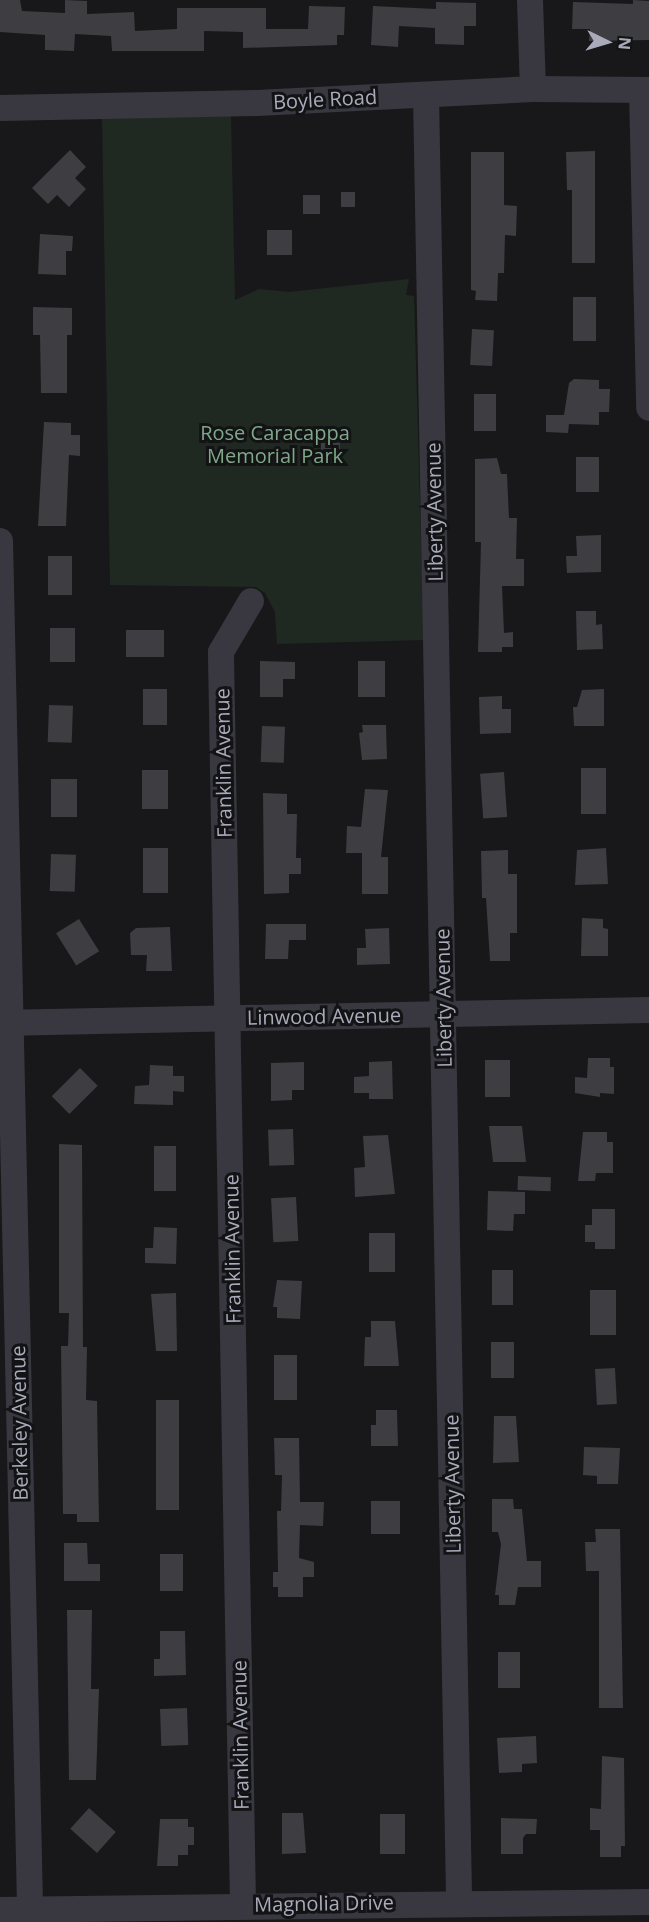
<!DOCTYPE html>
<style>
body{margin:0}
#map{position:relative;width:649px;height:1922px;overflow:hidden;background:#18181a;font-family:"Open Sans",sans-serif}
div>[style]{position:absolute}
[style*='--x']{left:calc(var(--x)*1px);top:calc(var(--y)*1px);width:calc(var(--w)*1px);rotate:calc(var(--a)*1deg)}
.green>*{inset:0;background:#1f2922}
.building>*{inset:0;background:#3d3d42;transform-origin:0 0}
.minor>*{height:26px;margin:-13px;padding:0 13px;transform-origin:13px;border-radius:13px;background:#393840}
span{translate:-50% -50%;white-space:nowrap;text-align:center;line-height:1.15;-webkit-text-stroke:6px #131315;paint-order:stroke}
.street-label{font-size:20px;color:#a9abbb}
.park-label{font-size:20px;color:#7ea888}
.north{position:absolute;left:577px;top:12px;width:60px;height:60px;-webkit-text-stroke:4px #131315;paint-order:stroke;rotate:95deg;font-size:16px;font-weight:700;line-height:24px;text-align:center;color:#a9abbb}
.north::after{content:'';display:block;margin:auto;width:21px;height:27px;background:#a9abbb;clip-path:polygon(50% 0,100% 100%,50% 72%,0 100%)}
</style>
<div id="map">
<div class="green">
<i style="clip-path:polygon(102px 114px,231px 116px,235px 300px,259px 289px,289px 292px,409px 279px,406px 295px,414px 296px,424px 640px,277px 644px,275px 612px,265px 593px,256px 587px,110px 585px)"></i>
</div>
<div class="building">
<i style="clip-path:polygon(0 0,20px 0,22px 11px,65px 13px,65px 0,87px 1px,87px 14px,134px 12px,135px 31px,177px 29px,177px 8px,266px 8px,266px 29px,308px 29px,309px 6px,345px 7px,344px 35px,337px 35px,337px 45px,243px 48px,243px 32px,204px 31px,204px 51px,112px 51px,111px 36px,75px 34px,74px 51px,45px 50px,45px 35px,0 32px)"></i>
<i style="clip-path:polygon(633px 0,649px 1px,649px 40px,589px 41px,590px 29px,572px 29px,573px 2px,633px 4px)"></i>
<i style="clip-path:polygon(436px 2px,476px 3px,476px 26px,464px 26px,464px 45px,435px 44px,435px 28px,399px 26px,398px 47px,371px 45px,373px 6px,436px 9px)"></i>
<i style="clip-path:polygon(70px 150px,86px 167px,75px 178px,86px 189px,69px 207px,57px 195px,48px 204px,32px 188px)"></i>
<i style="clip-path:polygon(595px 151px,595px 263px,572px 263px,572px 190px,567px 190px,566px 152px)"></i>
<i style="clip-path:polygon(471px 152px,504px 152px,504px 205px,517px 206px,516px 236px,505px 235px,504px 273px,498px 273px,497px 301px,475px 300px,476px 291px,471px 290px)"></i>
<i style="left:341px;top:192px;width:14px;height:15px"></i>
<i style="left:303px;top:195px;width:17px;height:19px"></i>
<i style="left:267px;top:230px;width:25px;height:25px"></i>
<i style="clip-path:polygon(40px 234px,73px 236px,72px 251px,66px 251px,66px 275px,38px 274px)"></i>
<i style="left:573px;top:297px;width:23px;height:44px"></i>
<i style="clip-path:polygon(33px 307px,72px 308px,72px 335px,67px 335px,67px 393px,41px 393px,40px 335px,33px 335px)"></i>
<i style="left:472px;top:329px;width:22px;height:36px;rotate:3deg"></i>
<i style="clip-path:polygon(574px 379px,599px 380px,599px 389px,610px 389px,609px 412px,599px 412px,599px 425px,569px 424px,568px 433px,546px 432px,546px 415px,564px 415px,569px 383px)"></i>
<i style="left:474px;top:394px;width:22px;height:37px"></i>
<i style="clip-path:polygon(44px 422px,71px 423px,71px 435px,80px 435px,80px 456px,69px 455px,66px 526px,38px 526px)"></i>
<i style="left:321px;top:443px;width:19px;height:20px"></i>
<i style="left:599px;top:457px;width:35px;height:23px;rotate:90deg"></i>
<i style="clip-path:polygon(497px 458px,501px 474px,507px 474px,509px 518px,517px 518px,516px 559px,524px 559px,524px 586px,502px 586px,504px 633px,513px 632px,513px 647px,502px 647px,502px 652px,478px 652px,481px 542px,475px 542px,475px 459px)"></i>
<i style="clip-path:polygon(601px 535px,601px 572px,567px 573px,566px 556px,577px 556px,576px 536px)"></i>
<i style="left:48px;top:556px;width:24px;height:39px"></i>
<i style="clip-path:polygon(576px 611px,596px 611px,596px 625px,602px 624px,603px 649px,577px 650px)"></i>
<i style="left:50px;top:628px;width:25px;height:34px"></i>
<i style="left:164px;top:630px;width:27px;height:38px;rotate:90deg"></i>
<i style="clip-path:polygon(260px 661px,295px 662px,295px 679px,283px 679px,283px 697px,260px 697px)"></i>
<i style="left:358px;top:661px;width:27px;height:36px"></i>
<i style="left:143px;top:689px;width:24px;height:36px"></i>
<i style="clip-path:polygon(604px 689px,604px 726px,574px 726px,573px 707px,577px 707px,582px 690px)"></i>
<i style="clip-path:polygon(502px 696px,502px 709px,511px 709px,511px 733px,480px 734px,479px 697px)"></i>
<i style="left:49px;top:705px;width:24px;height:37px;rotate:2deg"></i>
<i style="clip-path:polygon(362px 725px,386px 725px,387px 759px,362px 760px,359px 733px,363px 732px)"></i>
<i style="left:262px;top:726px;width:23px;height:36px;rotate:2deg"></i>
<i style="left:581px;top:768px;width:25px;height:46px"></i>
<i style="left:142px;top:770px;width:26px;height:39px"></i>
<i style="left:504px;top:772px;width:45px;height:24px;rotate:86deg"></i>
<i style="left:51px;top:779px;width:26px;height:38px"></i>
<i style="clip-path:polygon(365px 789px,388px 790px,381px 857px,388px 857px,388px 894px,362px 894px,362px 853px,346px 853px,347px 826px,361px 827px)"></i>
<i style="clip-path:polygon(263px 793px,287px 794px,287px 814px,297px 814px,296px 858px,301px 858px,301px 874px,289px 874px,289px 893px,264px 894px)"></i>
<i style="left:143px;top:848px;width:25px;height:45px"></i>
<i style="clip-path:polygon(606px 848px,608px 884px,575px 885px,577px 850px)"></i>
<i style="clip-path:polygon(508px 850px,508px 874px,517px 874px,517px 933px,510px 933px,510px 961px,490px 961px,486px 898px,482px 898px,481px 851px)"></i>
<i style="left:51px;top:854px;width:25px;height:37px;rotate:2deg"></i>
<i style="clip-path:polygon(582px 918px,603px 919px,603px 928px,608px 929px,608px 956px,581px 956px)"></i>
<i style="left:79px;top:919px;width:38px;height:27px;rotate:58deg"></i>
<i style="clip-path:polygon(266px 924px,306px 924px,306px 940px,289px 940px,288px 959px,265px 959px)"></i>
<i style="clip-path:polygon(170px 927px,172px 971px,146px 971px,147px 955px,131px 955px,130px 933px,136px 928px)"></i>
<i style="clip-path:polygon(389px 928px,390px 964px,357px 965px,357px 948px,366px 948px,365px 929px)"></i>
<i style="clip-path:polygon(588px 1058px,610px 1058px,610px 1067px,614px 1067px,614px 1094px,600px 1093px,600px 1097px,575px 1093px,575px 1077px,587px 1078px)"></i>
<i style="left:485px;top:1060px;width:25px;height:37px"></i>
<i style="clip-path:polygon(392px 1061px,393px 1099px,369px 1099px,369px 1093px,354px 1093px,354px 1077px,369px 1076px,369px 1062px)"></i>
<i style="clip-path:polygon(304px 1062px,304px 1090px,292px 1090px,292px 1100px,271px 1101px,271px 1063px)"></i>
<i style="clip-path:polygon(150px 1065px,173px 1066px,173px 1076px,184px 1076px,184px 1092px,173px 1091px,173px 1105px,134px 1104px,135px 1086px,149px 1085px)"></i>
<i style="left:80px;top:1068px;width:25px;height:40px;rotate:45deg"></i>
<i style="clip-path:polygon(489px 1126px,522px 1126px,526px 1162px,493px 1162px)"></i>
<i style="left:293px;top:1129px;width:36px;height:25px;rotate:88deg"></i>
<i style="clip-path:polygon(583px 1132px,607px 1132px,607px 1142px,613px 1142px,613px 1173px,596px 1173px,595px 1181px,578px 1181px)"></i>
<i style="clip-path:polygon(388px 1135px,395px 1194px,355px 1197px,354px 1168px,365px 1167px,363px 1136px)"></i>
<i style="clip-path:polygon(59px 1144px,82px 1145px,83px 1347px,87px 1347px,86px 1400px,97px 1401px,99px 1522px,77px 1522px,77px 1514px,63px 1514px,61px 1346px,68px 1346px,69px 1313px,59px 1313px)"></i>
<i style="left:154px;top:1146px;width:22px;height:45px"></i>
<i style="left:518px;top:1176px;width:33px;height:14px;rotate:2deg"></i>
<i style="clip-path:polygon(488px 1191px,525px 1192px,525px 1214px,514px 1214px,513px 1231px,487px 1230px)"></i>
<i style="left:296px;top:1197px;width:44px;height:25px;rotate:87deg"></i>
<i style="clip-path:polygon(592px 1209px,615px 1209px,615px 1249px,595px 1249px,595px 1242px,585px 1242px,585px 1225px,592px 1225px)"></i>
<i style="clip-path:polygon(154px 1227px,177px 1228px,176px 1264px,145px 1263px,145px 1248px,153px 1248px)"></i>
<i style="left:369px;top:1233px;width:26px;height:39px"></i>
<i style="left:492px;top:1270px;width:21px;height:35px"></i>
<i style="clip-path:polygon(277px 1280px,302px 1281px,300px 1319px,277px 1318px,277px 1307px,273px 1307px)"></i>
<i style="left:616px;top:1290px;width:45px;height:26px;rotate:90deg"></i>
<i style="clip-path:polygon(176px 1293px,177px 1351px,156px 1351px,151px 1294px)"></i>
<i style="clip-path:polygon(371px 1321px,395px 1321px,399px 1366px,364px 1366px,365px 1337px,371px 1337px)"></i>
<i style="left:491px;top:1342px;width:23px;height:36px"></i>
<i style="left:274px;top:1355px;width:23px;height:45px"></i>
<i style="left:615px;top:1368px;width:36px;height:20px;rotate:87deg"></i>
<i style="left:156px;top:1400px;width:23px;height:110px"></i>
<i style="clip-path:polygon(376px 1410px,397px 1410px,398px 1446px,371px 1446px,371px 1425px,376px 1425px)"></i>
<i style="clip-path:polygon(494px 1416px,516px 1416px,519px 1462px,493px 1463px)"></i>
<i style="clip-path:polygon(274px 1438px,299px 1438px,300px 1502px,324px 1502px,323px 1526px,300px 1525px,299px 1558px,314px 1562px,314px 1577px,303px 1577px,303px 1597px,278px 1597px,278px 1587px,273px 1587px,273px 1572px,278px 1572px,277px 1511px,281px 1511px,282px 1475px,275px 1475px)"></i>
<i style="clip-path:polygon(584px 1447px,620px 1448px,618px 1484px,597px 1484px,597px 1476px,583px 1475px)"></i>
<i style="clip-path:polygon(492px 1499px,513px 1499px,514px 1509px,522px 1509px,527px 1561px,541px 1561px,541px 1587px,518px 1587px,515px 1605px,499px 1605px,499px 1595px,495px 1595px,501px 1544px,498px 1532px,492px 1532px)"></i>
<i style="left:371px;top:1501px;width:29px;height:33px"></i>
<i style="clip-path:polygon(595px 1529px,620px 1529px,623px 1708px,599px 1708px,599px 1571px,586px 1571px,585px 1542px,596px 1542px)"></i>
<i style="clip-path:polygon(64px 1543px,87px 1543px,88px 1564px,100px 1564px,100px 1581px,64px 1581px)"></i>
<i style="left:160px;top:1554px;width:23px;height:37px"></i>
<i style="clip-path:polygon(67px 1610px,92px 1610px,91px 1689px,99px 1689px,96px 1780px,69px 1780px)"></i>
<i style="clip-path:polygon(160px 1631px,185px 1631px,186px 1675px,154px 1676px,154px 1659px,160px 1659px)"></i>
<i style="left:498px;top:1652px;width:22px;height:36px"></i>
<i style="left:187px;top:1708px;width:37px;height:27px;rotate:88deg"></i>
<i style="clip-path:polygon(536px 1736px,537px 1763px,522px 1764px,522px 1772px,499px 1773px,497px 1738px)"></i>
<i style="clip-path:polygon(602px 1756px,624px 1758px,625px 1846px,621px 1846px,621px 1857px,600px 1857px,600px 1830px,590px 1830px,590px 1808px,601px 1809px)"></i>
<i style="left:89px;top:1808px;width:36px;height:28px;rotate:42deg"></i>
<i style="clip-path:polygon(282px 1813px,303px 1813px,306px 1853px,282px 1854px)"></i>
<i style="left:380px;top:1814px;width:25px;height:40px"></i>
<i style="clip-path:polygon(501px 1818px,537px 1819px,536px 1834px,526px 1834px,523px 1838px,523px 1854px,501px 1854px)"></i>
<i style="clip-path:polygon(160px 1819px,188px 1819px,188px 1827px,194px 1827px,194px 1845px,188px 1845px,188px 1855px,178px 1855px,178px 1866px,157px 1866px)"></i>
</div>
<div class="minor">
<i style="--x:530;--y:0;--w:89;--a:88.1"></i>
<i style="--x:642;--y:90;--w:318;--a:88.7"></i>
<i style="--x:426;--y:95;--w:1806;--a:88.95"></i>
<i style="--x:0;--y:108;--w:257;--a:-1.1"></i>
<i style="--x:257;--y:103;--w:276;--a:-2.9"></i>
<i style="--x:533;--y:89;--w:116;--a:0.5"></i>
<i style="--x:0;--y:541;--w:1369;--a:88.74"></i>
<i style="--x:0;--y:1023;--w:649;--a:-1.15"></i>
<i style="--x:243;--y:1904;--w:1252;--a:-91.01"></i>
<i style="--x:221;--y:652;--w:59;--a:-59.5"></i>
<i style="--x:0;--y:1910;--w:649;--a:-0.71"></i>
</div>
<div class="street-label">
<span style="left:325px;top:99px;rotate:-3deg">Boyle Road</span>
<span style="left:434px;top:512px;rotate:-91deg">Liberty Avenue</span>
<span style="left:223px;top:763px;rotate:-91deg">Franklin Avenue</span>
<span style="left:443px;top:998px;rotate:-91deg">Liberty Avenue</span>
<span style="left:324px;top:1016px;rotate:-1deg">Linwood Avenue</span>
<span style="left:232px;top:1249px;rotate:-91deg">Franklin Avenue</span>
<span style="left:19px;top:1423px;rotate:-91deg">Berkeley Avenue</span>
<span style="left:452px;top:1484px;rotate:-91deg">Liberty Avenue</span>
<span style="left:240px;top:1735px;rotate:-91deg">Franklin Avenue</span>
<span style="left:324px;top:1903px;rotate:-1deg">Magnolia Drive</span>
</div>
<div class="park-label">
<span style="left:275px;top:444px">Rose Caracappa<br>Memorial Park</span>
</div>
<div class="north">N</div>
</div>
